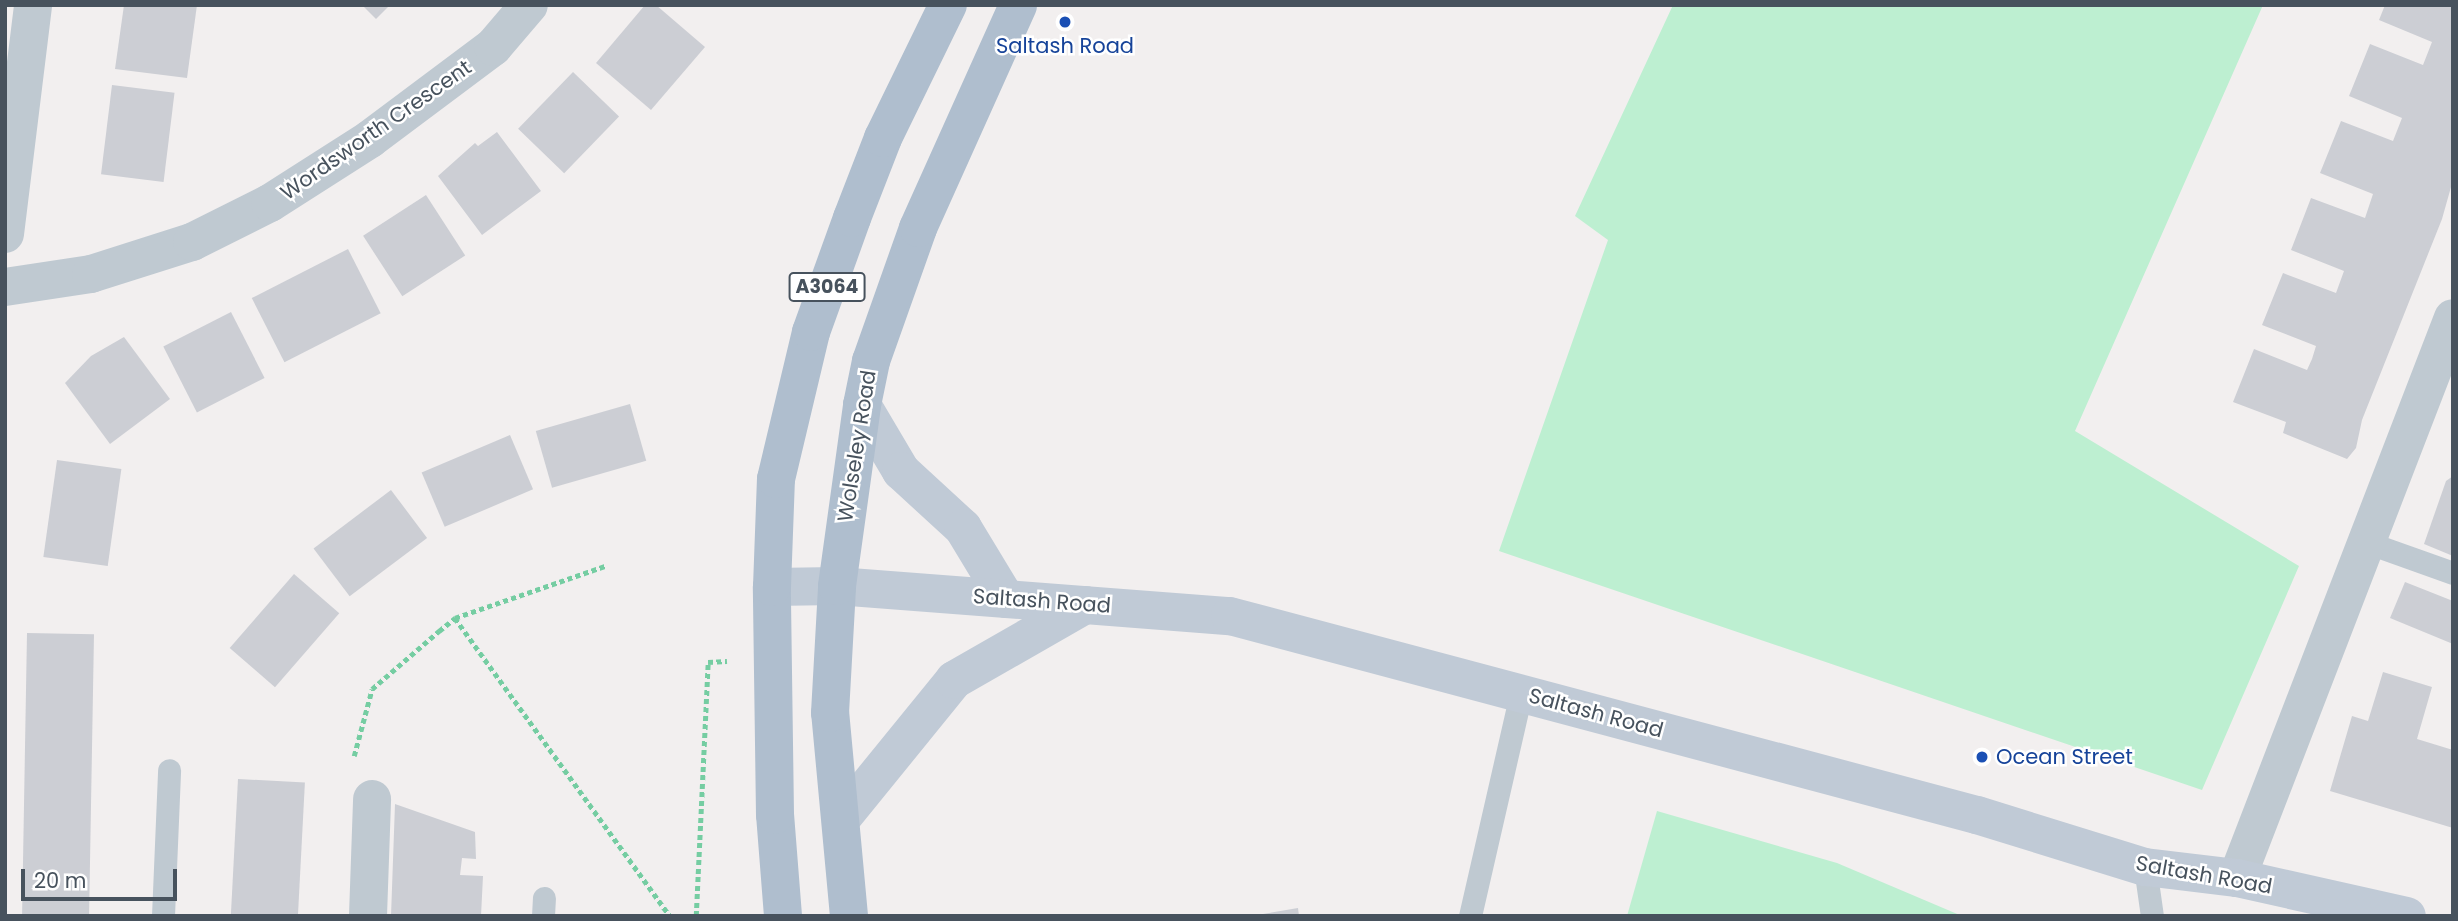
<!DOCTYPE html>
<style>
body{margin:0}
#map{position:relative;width:2458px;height:921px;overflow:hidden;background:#f2efef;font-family:Poppins,sans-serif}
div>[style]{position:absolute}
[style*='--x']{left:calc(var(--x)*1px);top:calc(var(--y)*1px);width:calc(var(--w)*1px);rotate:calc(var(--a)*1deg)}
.green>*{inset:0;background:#bdefd1}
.building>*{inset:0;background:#ccced4;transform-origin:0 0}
.path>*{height:4.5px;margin-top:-2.25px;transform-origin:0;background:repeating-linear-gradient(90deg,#75cda2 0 5px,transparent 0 8.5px)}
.lane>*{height:23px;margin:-11.5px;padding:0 11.5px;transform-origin:11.5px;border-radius:11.5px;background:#bfc9d1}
.street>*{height:38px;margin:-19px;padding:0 19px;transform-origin:19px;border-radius:19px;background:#bfc9d1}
.secondary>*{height:38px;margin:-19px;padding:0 19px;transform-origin:19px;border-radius:19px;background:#c0cad6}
.primary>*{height:38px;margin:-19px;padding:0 19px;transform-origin:19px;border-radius:19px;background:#afbece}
.dots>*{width:19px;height:19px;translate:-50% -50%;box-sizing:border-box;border:4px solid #fff;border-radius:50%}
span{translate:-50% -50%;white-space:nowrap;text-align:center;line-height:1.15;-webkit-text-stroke:5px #fff;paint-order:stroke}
.shield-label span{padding:2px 5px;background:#fff;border:2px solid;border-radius:5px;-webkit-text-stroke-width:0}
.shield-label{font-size:19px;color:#47525d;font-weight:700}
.transit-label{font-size:21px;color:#164399}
.left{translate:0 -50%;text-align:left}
.street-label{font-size:21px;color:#47525d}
.frame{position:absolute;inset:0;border:7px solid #47525d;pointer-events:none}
.scale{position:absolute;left:21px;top:869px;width:156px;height:32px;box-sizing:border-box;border:4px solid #47525d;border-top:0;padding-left:9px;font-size:21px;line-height:24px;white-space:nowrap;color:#47525d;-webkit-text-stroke:5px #fff;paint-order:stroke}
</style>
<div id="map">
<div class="green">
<i style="clip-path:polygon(1673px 5px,2263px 5px,2075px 431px,2299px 566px,2202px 790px,1499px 551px,1608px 240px,1575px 216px)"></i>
<i style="clip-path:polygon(1657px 811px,1837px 863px,1962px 916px,1627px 916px)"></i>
</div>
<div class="building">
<i style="clip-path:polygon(124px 5px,197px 5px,187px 78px,115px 69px)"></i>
<i style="clip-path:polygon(362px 5px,390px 5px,376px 19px)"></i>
<i style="clip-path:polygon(645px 5px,656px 5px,705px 47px,651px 110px,596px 63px)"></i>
<i style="clip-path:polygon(2385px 5px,2453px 5px,2453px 180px,2442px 219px,2362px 420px,2356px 448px,2347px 459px,2283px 433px,2286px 422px,2233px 402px,2254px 349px,2307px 370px,2312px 359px,2316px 346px,2262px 325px,2283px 273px,2336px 293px,2344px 271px,2291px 250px,2311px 198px,2365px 218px,2373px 194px,2320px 173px,2341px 121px,2393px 141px,2402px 118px,2349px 96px,2370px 44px,2423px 65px,2432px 42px,2379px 20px)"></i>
<i style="left:573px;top:72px;width:64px;height:79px;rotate:44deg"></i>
<i style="left:112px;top:85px;width:63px;height:90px;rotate:7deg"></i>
<i style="clip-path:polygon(497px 132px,541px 191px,482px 235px,438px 176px,475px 143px,478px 146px)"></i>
<i style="left:426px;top:195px;width:72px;height:75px;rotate:57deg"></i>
<i style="left:348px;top:249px;width:72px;height:108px;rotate:63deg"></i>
<i style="left:231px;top:312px;width:74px;height:76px;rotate:63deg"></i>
<i style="clip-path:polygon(124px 337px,170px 399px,110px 444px,65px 383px,91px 356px)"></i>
<i style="left:630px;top:404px;width:59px;height:98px;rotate:74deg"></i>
<i style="left:510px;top:435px;width:59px;height:96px;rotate:67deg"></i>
<i style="left:57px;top:460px;width:65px;height:98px;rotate:8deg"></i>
<i style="clip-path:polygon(2453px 476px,2453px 556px,2424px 544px,2446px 481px)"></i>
<i style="left:391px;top:490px;width:60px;height:97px;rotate:53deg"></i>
<i style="left:294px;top:574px;width:60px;height:98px;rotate:41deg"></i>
<i style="clip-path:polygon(2405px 582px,2453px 601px,2453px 644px,2390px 618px)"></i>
<i style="left:27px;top:633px;width:67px;height:283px;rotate:1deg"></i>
<i style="clip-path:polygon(2383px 672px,2432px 687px,2417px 739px,2453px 750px,2453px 828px,2330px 791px,2352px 716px,2368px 721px)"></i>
<i style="left:238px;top:779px;width:67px;height:137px;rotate:3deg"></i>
<i style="clip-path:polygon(395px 804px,475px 832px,476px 859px,462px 858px,460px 875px,483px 876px,481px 916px,391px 916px)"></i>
<i style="clip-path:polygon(1298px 908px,1299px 916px,1263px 916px,1263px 914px)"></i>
</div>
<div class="path">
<i style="--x:455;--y:618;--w:367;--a:54.2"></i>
<i style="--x:354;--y:756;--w:69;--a:-75"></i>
<i style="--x:372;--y:689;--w:89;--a:-40.9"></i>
<i style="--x:439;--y:631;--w:21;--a:-39"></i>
<i style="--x:455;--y:618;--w:159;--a:-19.1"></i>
<i style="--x:696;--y:916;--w:254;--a:-87.3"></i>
<i style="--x:708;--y:662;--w:19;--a:-3"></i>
</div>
<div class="lane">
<i style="--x:2366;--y:542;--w:92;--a:19.6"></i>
<i style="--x:2145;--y:867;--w:49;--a:81.9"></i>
<i style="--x:163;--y:916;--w:146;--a:-87.6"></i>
<i style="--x:543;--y:916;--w:18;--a:-87"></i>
<i style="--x:1470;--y:916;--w:229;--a:-77.1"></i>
</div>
<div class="street">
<i style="--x:5;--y:234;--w:231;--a:-83"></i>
<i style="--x:5;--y:287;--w:87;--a:-8.6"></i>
<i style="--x:91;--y:274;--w:106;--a:-17.6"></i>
<i style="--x:192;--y:242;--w:87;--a:-26.6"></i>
<i style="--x:270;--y:203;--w:119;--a:-32.6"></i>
<i style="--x:370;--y:139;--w:154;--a:-36.8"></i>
<i style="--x:493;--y:47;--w:55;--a:-49.4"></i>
<i style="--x:2237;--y:878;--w:600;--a:-68.91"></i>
<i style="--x:368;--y:916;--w:117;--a:-88"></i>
</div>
<div class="secondary">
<i style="--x:862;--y:405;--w:77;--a:59.4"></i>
<i style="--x:901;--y:471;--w:84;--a:42.6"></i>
<i style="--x:963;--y:528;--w:83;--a:58.8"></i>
<i style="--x:772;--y:587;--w:65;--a:-0.9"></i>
<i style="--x:837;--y:586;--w:394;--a:4.4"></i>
<i style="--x:1230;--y:616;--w:773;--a:14.92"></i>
<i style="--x:1977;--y:815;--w:176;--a:17.2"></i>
<i style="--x:2145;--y:867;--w:93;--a:6.8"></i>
<i style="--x:2237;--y:878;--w:174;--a:12.6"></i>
<i style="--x:842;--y:818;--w:178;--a:-50.9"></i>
<i style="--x:954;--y:680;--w:151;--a:-29.8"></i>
</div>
<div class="primary">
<i style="--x:783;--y:916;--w:101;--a:-94.5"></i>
<i style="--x:775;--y:815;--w:228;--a:-90.8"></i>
<i style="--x:772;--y:587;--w:108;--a:-87.9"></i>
<i style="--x:776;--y:479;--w:151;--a:-76.6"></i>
<i style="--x:811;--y:332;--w:121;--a:-70.2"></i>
<i style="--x:852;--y:218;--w:86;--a:-68.8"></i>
<i style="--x:883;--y:138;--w:148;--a:-64"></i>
<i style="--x:849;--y:916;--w:204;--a:-95.3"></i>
<i style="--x:830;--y:713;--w:127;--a:-86.8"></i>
<i style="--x:837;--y:586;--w:183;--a:-82.1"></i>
<i style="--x:862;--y:405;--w:45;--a:-78.4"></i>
<i style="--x:871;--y:361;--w:141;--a:-70.5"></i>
<i style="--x:918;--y:228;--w:244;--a:-65.8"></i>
</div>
<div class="dots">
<i style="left:1065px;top:22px;background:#1a4fb4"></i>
<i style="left:1982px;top:757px;background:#1a4fb4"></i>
</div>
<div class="shield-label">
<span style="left:827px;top:287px">A3064</span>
</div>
<div class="transit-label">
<span style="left:1065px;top:46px">Saltash Road</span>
<span class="left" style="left:1996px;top:757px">Ocean Street</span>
</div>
<div class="street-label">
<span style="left:376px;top:130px;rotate:-35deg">Wordsworth Crescent</span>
<span style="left:857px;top:446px;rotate:-81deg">Wolseley Road</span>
<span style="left:1042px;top:601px;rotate:4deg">Saltash Road</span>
<span style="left:1596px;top:713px;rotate:15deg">Saltash Road</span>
<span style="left:2204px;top:875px;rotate:10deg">Saltash Road</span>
</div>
<div class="frame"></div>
<div class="scale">20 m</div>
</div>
